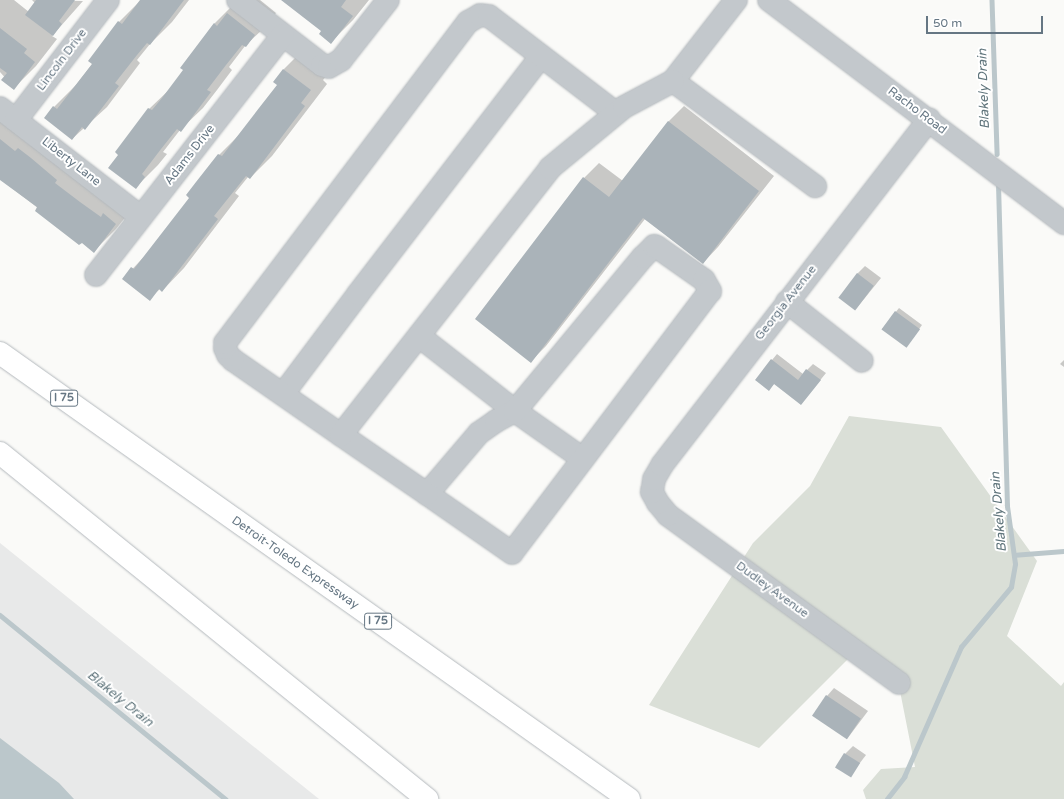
<!DOCTYPE html>
<style>
body{margin:0}
#map{position:relative;width:1064px;height:799px;overflow:hidden;background:#fafaf8;font-family:"Varela Round",sans-serif}
div>[style]{position:absolute}
[style*='--x']{left:calc(var(--x)*1px);top:calc(var(--y)*1px);width:calc(var(--w)*1px);rotate:calc(var(--a)*1deg)}
.built>*{inset:0;background:#e8e9e9}
.green>*{inset:0;background:#dadfd7}
.water>*{inset:0;background:#bbc7cb}
.shadow>*{inset:0;background:#0003}
.stream>*{height:4.5px;margin:-2.25px;padding:0 2.25px;transform-origin:2.25px;border-radius:2.25px;background:#bbc7cb}
.building>*{inset:0;background:#aab3b9;transform-origin:0 0}
.roads{filter:drop-shadow(0 0 1px #b4b9bd) drop-shadow(0 0 1px #b4b9bd)}
.minor>*{height:22px;margin:-11px;padding:0 11px;transform-origin:11px;border-radius:11px;background:#c3c8cc}
.highway>*{height:22px;margin:-11px;padding:0 11px;transform-origin:11px;border-radius:11px;background:#fff}
span{translate:-50% -50%;white-space:nowrap;text-align:center;line-height:1.15;-webkit-text-stroke:4px #fff;paint-order:stroke}
.shield-label span{padding:1px 3px;background:#fff;border:1px solid;border-radius:3px;-webkit-text-stroke-width:0}
.shield-label{font-size:11px;color:#657683;font-weight:700}
.street-label{font-size:12px;color:#657683}
.water-label{font-size:13px;color:#60757c;font-style:italic}
.scale{position:absolute;left:926px;top:16px;width:117px;height:18px;box-sizing:border-box;border:2px solid #657683;border-top:0;padding-left:5px;font-size:12px;line-height:14px;white-space:nowrap;color:#657683;-webkit-text-stroke:3px #fff;paint-order:stroke}
</style>
<div id="map">
<div class="built">
<i style="clip-path:polygon(0 543px,319px 799px,0 799px)"></i>
</div>
<div class="green">
<i style="clip-path:polygon(849px 416px,941px 427px,1037px 561px,1007px 636px,1061px 686px,1064px 682px,1064px 799px,866px 799px,863px 790px,881px 769px,915px 767px,899px 686px,849px 658px,759px 748px,649px 705px,753px 543px,810px 486px)"></i>
</div>
<div class="water">
<i style="clip-path:polygon(0 738px,59px 783px,74px 799px,0 799px)"></i>
</div>
<div class="shadow">
<i style="clip-path:polygon(0 0,14px 0,29px 12px,35px 3px,32px 0,83px 1px,52px 36px,57px 39px,36px 66px,14px 88px,0 72px)"></i>
<i style="clip-path:polygon(141px 0,189px 0,172px 22px,150px 44px,137px 60px,140px 63px,107px 107px,72px 139px,54px 107px,76px 85px,93px 63px,119px 22px)"></i>
<i style="clip-path:polygon(241px 0,260px 0,276px 13px,268px 24px,245px 46px,229px 67px,232px 70px,217px 90px,203px 108px,180px 130px,163px 152px,167px 154px,158px 165px,136px 187px,119px 155px,116px 152px,149px 109px,172px 87px,214px 24px,236px 2px)"></i>
<i style="clip-path:polygon(283px 0,369px 0,353px 20px,331px 42px,323px 31px)"></i>
<i style="clip-path:polygon(306px 47px,333px 68px,323px 80px,327px 84px,272px 156px,250px 178px,248px 177px,235px 193px,239px 196px,184px 268px,162px 291px,160px 289px,149px 299px,123px 279px,155px 245px,191px 197px,219px 155px,241px 133px,278px 85px,275px 82px,284px 69px)"></i>
<i style="clip-path:polygon(0 102px,138px 201px,116px 229px,94px 251px,0 179px)"></i>
<i style="clip-path:polygon(684px 106px,774px 176px,718px 247px,703px 263px,645px 219px,546px 346px,531px 361px,584px 178px,599px 163px,623px 181px,668px 122px)"></i>
<i style="clip-path:polygon(865px 266px,881px 278px,856px 309px,857px 274px)"></i>
<i style="clip-path:polygon(899px 308px,922px 325px,909px 343px,882px 329px)"></i>
<i style="clip-path:polygon(777px 354px,803px 374px,813px 364px,826px 373px,801px 404px,775px 383px,769px 389px,772px 360px)"></i>
<i style="clip-path:polygon(1064px 360px,1064px 367px,1060px 364px)"></i>
<i style="clip-path:polygon(834px 688px,868px 711px,847px 739px,827px 696px)"></i>
<i style="clip-path:polygon(853px 746px,866px 755px,850px 776px,845px 754px)"></i>
</div>
<div class="stream">
<i style="--x:992;--y:0;--w:154;--a:88.1"></i>
<i style="--x:1014;--y:555;--w:50;--a:-4.6"></i>
<i style="--x:0;--y:615;--w:291;--a:39.2"></i>
<i style="--x:887;--y:799;--w:28;--a:-52"></i>
<i style="--x:904;--y:777;--w:142;--a:-66.3"></i>
<i style="--x:961;--y:647;--w:78;--a:-50.2"></i>
<i style="--x:1011;--y:587;--w:23;--a:-80"></i>
<i style="--x:1015;--y:564;--w:59;--a:-97.9"></i>
<i style="--x:1007;--y:506;--w:319;--a:-91.6"></i>
</div>
<div class="building">
<i style="clip-path:polygon(36px 0,75px 0,59px 21px,62px 24px,53px 36px,25px 15px)"></i>
<i style="clip-path:polygon(140px 0,184px 0,150px 45px,147px 43px,137px 55px,115px 83px,119px 86px,85px 130px,82px 127px,72px 140px,44px 118px,53px 106px,57px 109px,92px 64px,88px 61px,118px 21px,122px 24px)"></i>
<i style="clip-path:polygon(281px 0,346px 0,341px 7px,353px 16px,331px 44px,319px 34px,321px 31px)"></i>
<i style="clip-path:polygon(227px 13px,255px 35px,246px 47px,242px 45px,226px 65px,207px 90px,211px 92px,181px 132px,177px 129px,161px 149px,142px 174px,145px 177px,136px 189px,108px 168px,118px 155px,115px 152px,148px 108px,152px 110px,162px 98px,183px 70px,180px 68px,214px 23px,217px 26px)"></i>
<i style="clip-path:polygon(0 28px,27px 49px,24px 53px,35px 62px,14px 90px,1px 80px,7px 73px,0 68px)"></i>
<i style="clip-path:polygon(283px 69px,311px 90px,301px 103px,305px 106px,250px 179px,246px 176px,214px 216px,218px 219px,162px 292px,159px 289px,150px 301px,122px 279px,131px 267px,134px 269px,189px 198px,186px 195px,196px 182px,218px 154px,222px 156px,259px 108px,277px 85px,273px 82px)"></i>
<i style="clip-path:polygon(668px 121px,759px 191px,703px 264px,643px 218px,531px 363px,475px 319px,583px 177px,609px 197px)"></i>
<i style="clip-path:polygon(0 139px,15px 151px,18px 148px,31px 158px,57px 180px,55px 183px,80px 202px,101px 217px,103px 213px,116px 224px,94px 253px,82px 243px,79px 245px,35px 211px,37px 207px,0 180px)"></i>
<i style="left:857px;top:273px;width:21px;height:31px;rotate:37deg"></i>
<i style="left:895px;top:311px;width:31px;height:23px;rotate:36deg"></i>
<i style="clip-path:polygon(771px 359px,798px 380px,806px 369px,821px 380px,801px 405px,774px 384px,769px 391px,755px 380px)"></i>
<i style="left:826px;top:695px;width:42px;height:25px;rotate:34deg"></i>
<i style="left:844px;top:753px;width:19px;height:17px;rotate:32deg"></i>
</div>
<div class="roads">
<div class="minor">
<i style="--x:238;--y:0;--w:106;--a:37.7"></i>
<i style="--x:322;--y:65;--w:7;--a:16"></i>
<i style="--x:329;--y:67;--w:14;--a:-30"></i>
<i style="--x:341;--y:60;--w:76;--a:-51.9"></i>
<i style="--x:736;--y:0;--w:103;--a:127.9"></i>
<i style="--x:673;--y:81;--w:177;--a:36.5"></i>
<i style="--x:769;--y:0;--w:370;--a:37.1"></i>
<i style="--x:0;--y:108;--w:178;--a:37.7"></i>
<i style="--x:16;--y:120;--w:151;--a:-52.5"></i>
<i style="--x:96;--y:275;--w:304;--a:-52.1"></i>
<i style="--x:787;--y:302;--w:95;--a:38.2"></i>
<i style="--x:419;--y:336;--w:122;--a:38"></i>
<i style="--x:515;--y:411;--w:83;--a:35.2"></i>
<i style="--x:283;--y:394;--w:125;--a:-53.1"></i>
<i style="--x:358;--y:294;--w:300;--a:-52.4"></i>
<i style="--x:341;--y:435;--w:131;--a:-145.2"></i>
<i style="--x:233;--y:360;--w:7;--a:-135"></i>
<i style="--x:228;--y:355;--w:8;--a:-113"></i>
<i style="--x:225;--y:348;--w:5;--a:-90"></i>
<i style="--x:225;--y:343;--w:403;--a:-52.9"></i>
<i style="--x:468;--y:22;--w:14;--a:-30"></i>
<i style="--x:480;--y:15;--w:9;--a:6"></i>
<i style="--x:489;--y:16;--w:160;--a:37.4"></i>
<i style="--x:427;--y:494;--w:80;--a:-49.6"></i>
<i style="--x:479;--y:433;--w:21;--a:-35"></i>
<i style="--x:496;--y:421;--w:21;--a:-28"></i>
<i style="--x:515;--y:411;--w:200;--a:-50.3"></i>
<i style="--x:643;--y:257;--w:16;--a:-45"></i>
<i style="--x:654;--y:246;--w:3;--a:18"></i>
<i style="--x:657;--y:247;--w:57;--a:35.1"></i>
<i style="--x:704;--y:280;--w:13;--a:61"></i>
<i style="--x:710;--y:291;--w:328;--a:127.1"></i>
<i style="--x:512;--y:553;--w:103;--a:-145.2"></i>
<i style="--x:427;--y:494;--w:104;--a:-145.5"></i>
<i style="--x:341;--y:435;--w:339;--a:-51.9"></i>
<i style="--x:550;--y:168;--w:96;--a:-39.5"></i>
<i style="--x:624;--y:107;--w:55;--a:-28"></i>
<i style="--x:899;--y:683;--w:286;--a:-144"></i>
<i style="--x:668;--y:515;--w:16;--a:-130"></i>
<i style="--x:658;--y:503;--w:13;--a:-119"></i>
<i style="--x:652;--y:492;--w:13;--a:-81"></i>
<i style="--x:654;--y:479;--w:16;--a:-60"></i>
<i style="--x:662;--y:465;--w:437;--a:-52.3"></i>
</div>
<div class="highway">
<i style="--x:0;--y:353;--w:771;--a:35.34"></i>
<i style="--x:0;--y:453;--w:550;--a:39.02"></i>
</div>
</div>
<div class="shield-label">
<span style="left:64px;top:398px">I 75</span>
<span style="left:378px;top:621px">I 75</span>
</div>
<div class="street-label">
<span style="left:62px;top:60px;rotate:-53deg">Lincoln Drive</span>
<span style="left:917px;top:111px;rotate:37deg">Racho Road</span>
<span style="left:190px;top:155px;rotate:-52deg">Adams Drive</span>
<span style="left:71px;top:162px;rotate:38deg">Liberty Lane</span>
<span style="left:786px;top:303px;rotate:-52deg">Georgia Avenue</span>
<span style="left:295px;top:563px;rotate:35deg">Detroit-Toledo Expressway</span>
<span style="left:772px;top:590px;rotate:36deg">Dudley Avenue</span>
</div>
<div class="water-label">
<span style="left:984px;top:89px;rotate:-92deg">Blakely Drain</span>
<span style="left:999px;top:512px;rotate:-95deg">Blakely Drain</span>
<span style="left:120px;top:699px;rotate:39deg">Blakely Drain</span>
</div>
<div class="scale">50 m</div>
</div>
